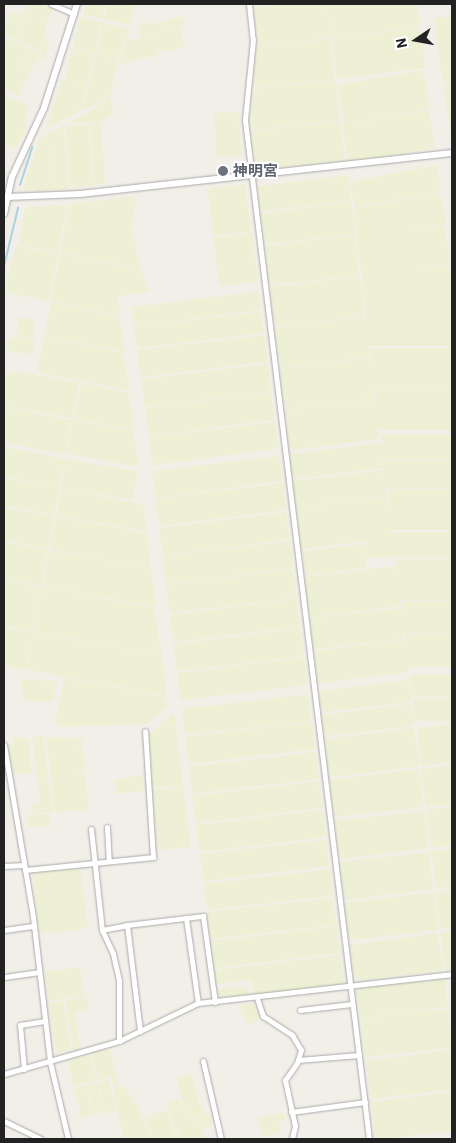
<!DOCTYPE html>
<meta charset="utf-8">
<style>
body{margin:0}
#map{position:relative;width:456px;height:1143px;overflow:hidden;background:#f2efe9;font-family:"IBM Plex Sans","Noto Sans JP",sans-serif}
div>[style]{position:absolute}
[style*='--x']{left:calc(var(--x)*1px);top:calc(var(--y)*1px);width:calc(var(--w)*1px);rotate:calc(var(--a)*1deg)}
.farmland>*{inset:0;background:#eef0d5;transform-origin:0 0}
.stream>*{height:2px;margin:-1px;padding:0 1px;transform-origin:1px;border-radius:1px;background:#aad3df}
.roads{filter:drop-shadow(0 0 1px #a9a9a9) drop-shadow(0 0 1px #a9a9a9)}
.minor>*{height:5px;margin:-2.5px;padding:0 2.5px;transform-origin:2.5px;border-radius:2.5px;background:#fff}
.tertiary>*{height:6px;margin:-3px;padding:0 3px;transform-origin:3px;border-radius:3px;background:#fff}
.dots>*{width:14px;height:14px;translate:-50% -50%;box-sizing:border-box;border:2px solid #fff;border-radius:50%}
span{translate:-50% -50%;white-space:nowrap;text-align:center;line-height:1.15;-webkit-text-stroke:4px #fff;paint-order:stroke}
.worship-label{font-size:15px;color:#5b616d;font-weight:700}
.left{translate:0 -50%;text-align:left}
.frame{position:absolute;inset:0;border:5px solid #222;pointer-events:none}
.north{position:absolute;left:391px;top:15px;width:50px;height:50px;-webkit-text-stroke:4px #fff;paint-order:stroke;rotate:258deg;font-size:14px;font-weight:700;line-height:20px;text-align:center;color:#222}
.north::after{content:'';display:block;margin:auto;width:18px;height:22px;background:#222;clip-path:polygon(50% 0,100% 100%,50% 72%,0 100%)}
</style>
<div id="map">
<div class="farmland">
<i style="clip-path:polygon(27px 4px,31px 4px,15px 40px,4px 34px,11px 11px,22px 16px)"></i>
<i style="clip-path:polygon(32px 4px,52px 7px,43px 37px,50px 39px,44px 60px,40px 59px,42px 46px,39px 51px,16px 40px)"></i>
<i style="clip-path:polygon(86px 4px,105px 4px,102px 19px,83px 14px)"></i>
<i style="clip-path:polygon(108px 4px,135px 4px,130px 25px,104px 19px)"></i>
<i style="clip-path:polygon(281px 4px,326px 4px,330px 38px,259px 47px,253px 7px)"></i>
<i style="clip-path:polygon(327px 4px,418px 4px,420px 27px,331px 38px)"></i>
<i style="clip-path:polygon(183px 16px,185px 25px,141px 37px,138px 23px,151px 24px)"></i>
<i style="clip-path:polygon(452px 16px,452px 85px,447px 86px,446px 82px,442px 82px,434px 18px)"></i>
<i style="left:80px;top:17px;width:22px;height:31px;rotate:13deg"></i>
<i style="clip-path:polygon(103px 23px,130px 29px,118px 58px,96px 53px)"></i>
<i style="clip-path:polygon(181px 27px,184px 47px,165px 52px,164px 49px,157px 51px,157px 55px,118px 65px,127px 41px)"></i>
<i style="clip-path:polygon(418px 28px,421px 33px,425px 68px,337px 79px,332px 39px)"></i>
<i style="clip-path:polygon(4px 37px,29px 48px,10px 91px,4px 88px)"></i>
<i style="clip-path:polygon(330px 39px,335px 79px,256px 88px,253px 83px,256px 48px)"></i>
<i style="left:72px;top:48px;width:23px;height:33px;rotate:13deg"></i>
<i style="left:30px;top:49px;width:11px;height:47px;rotate:27deg"></i>
<i style="clip-path:polygon(96px 54px,118px 59px,110px 98px,83px 110px)"></i>
<i style="left:423px;top:70px;width:40px;height:87px;rotate:80deg"></i>
<i style="clip-path:polygon(62px 79px,87px 86px,81px 110px,45px 130px)"></i>
<i style="clip-path:polygon(335px 80px,340px 120px,254px 130px,251px 126px,253px 89px)"></i>
<i style="clip-path:polygon(452px 86px,452px 138px,443px 87px)"></i>
<i style="clip-path:polygon(4px 94px,28px 105px,25px 132px,15px 149px,4px 144px)"></i>
<i style="clip-path:polygon(110px 99px,114px 114px,103px 121px,66px 124px)"></i>
<i style="left:429px;top:111px;width:38px;height:88px;rotate:81deg"></i>
<i style="left:239px;top:112px;width:44px;height:25px;rotate:87deg"></i>
<i style="clip-path:polygon(340px 121px,345px 160px,260px 170px,260px 166px,255px 166px,251px 131px)"></i>
<i style="left:101px;top:123px;width:61px;height:11px;rotate:86deg"></i>
<i style="left:88px;top:124px;width:62px;height:23px;rotate:85deg"></i>
<i style="clip-path:polygon(64px 126px,68px 189px,56px 190px,52px 138px,55px 190px,27px 191px,23px 188px,39px 139px)"></i>
<i style="left:437px;top:165px;width:26px;height:89px;rotate:79deg"></i>
<i style="clip-path:polygon(348px 175px,351px 201px,264px 211px,260px 208px,258px 186px)"></i>
<i style="left:245px;top:184px;width:48px;height:38px;rotate:83deg"></i>
<i style="left:440px;top:192px;width:32px;height:89px;rotate:79deg"></i>
<i style="clip-path:polygon(134px 196px,137px 200px,131px 227px,141px 268px,60px 253px,69px 204px)"></i>
<i style="clip-path:polygon(351px 202px,355px 234px,268px 244px,264px 241px,261px 213px)"></i>
<i style="clip-path:polygon(67px 205px,58px 253px,19px 245px,25px 207px)"></i>
<i style="left:444px;top:225px;width:39px;height:89px;rotate:81deg"></i>
<i style="left:252px;top:233px;width:49px;height:39px;rotate:83deg"></i>
<i style="clip-path:polygon(355px 235px,359px 275px,273px 285px,273px 281px,269px 282px,265px 246px)"></i>
<i style="clip-path:polygon(16px 246px,58px 254px,49px 301px,7px 293px,5px 289px)"></i>
<i style="clip-path:polygon(60px 254px,140px 269px,151px 292px,118px 296px,120px 316px,51px 301px)"></i>
<i style="clip-path:polygon(448px 265px,452px 279px,452px 305px,366px 316px,361px 276px)"></i>
<i style="clip-path:polygon(360px 276px,364px 316px,278px 327px,275px 323px,270px 287px)"></i>
<i style="clip-path:polygon(259px 291px,261px 310px,137px 326px,134px 323px,132px 307px)"></i>
<i style="clip-path:polygon(51px 302px,119px 317px,125px 352px,44px 336px)"></i>
<i style="left:452px;top:306px;width:40px;height:87px;rotate:90deg"></i>
<i style="clip-path:polygon(261px 312px,264px 333px,140px 348px,137px 346px,134px 327px)"></i>
<i style="left:19px;top:317px;width:16px;height:20px;rotate:7deg"></i>
<i style="clip-path:polygon(364px 317px,369px 357px,283px 368px,280px 364px,275px 328px)"></i>
<i style="clip-path:polygon(264px 335px,267px 362px,143px 377px,140px 374px,137px 350px)"></i>
<i style="left:9px;top:337px;width:26px;height:14px;rotate:7deg"></i>
<i style="clip-path:polygon(44px 337px,123px 353px,130px 391px,37px 372px)"></i>
<i style="left:452px;top:348px;width:41px;height:82px;rotate:90deg"></i>
<i style="clip-path:polygon(369px 358px,374px 398px,288px 409px,285px 405px,280px 369px)"></i>
<i style="clip-path:polygon(268px 364px,271px 391px,147px 407px,144px 403px,141px 379px)"></i>
<i style="clip-path:polygon(22px 372px,79px 382px,72px 418px,4px 406px,4px 374px)"></i>
<i style="clip-path:polygon(81px 383px,128px 392px,135px 430px,74px 419px)"></i>
<i style="left:452px;top:390px;width:40px;height:77px;rotate:90deg"></i>
<i style="clip-path:polygon(271px 392px,274px 420px,150px 436px,148px 432px,145px 408px)"></i>
<i style="clip-path:polygon(374px 399px,379px 439px,292px 450px,289px 446px,285px 410px)"></i>
<i style="left:4px;top:407px;width:69px;height:35px;rotate:11deg"></i>
<i style="clip-path:polygon(73px 420px,133px 431px,139px 467px,67px 454px)"></i>
<i style="clip-path:polygon(275px 422px,278px 449px,154px 465px,152px 462px,149px 437px)"></i>
<i style="left:452px;top:435px;width:25px;height:71px;rotate:90deg"></i>
<i style="clip-path:polygon(380px 443px,383px 468px,295px 479px,292px 475px,289px 454px)"></i>
<i style="left:4px;top:447px;width:62px;height:29px;rotate:11deg"></i>
<i style="clip-path:polygon(279px 456px,282px 481px,158px 498px,155px 494px,152px 471px)"></i>
<i style="left:66px;top:459px;width:73px;height:29px;rotate:10deg"></i>
<i style="left:452px;top:461px;width:27px;height:68px;rotate:90deg"></i>
<i style="clip-path:polygon(383px 470px,386px 496px,298px 507px,295px 504px,292px 481px)"></i>
<i style="left:4px;top:478px;width:56px;height:27px;rotate:10deg"></i>
<i style="clip-path:polygon(283px 483px,286px 510px,161px 526px,158px 522px,155px 499px)"></i>
<i style="clip-path:polygon(61px 488px,140px 504px,144px 507px,147px 532px,56px 515px)"></i>
<i style="left:452px;top:489px;width:41px;height:64px;rotate:90deg"></i>
<i style="left:386px;top:497px;width:41px;height:91px;rotate:83deg"></i>
<i style="clip-path:polygon(4px 507px,54px 516px,48px 549px,4px 540px)"></i>
<i style="clip-path:polygon(286px 512px,290px 539px,166px 555px,162px 552px,159px 528px)"></i>
<i style="clip-path:polygon(56px 516px,144px 533px,147px 537px,151px 569px,50px 549px)"></i>
<i style="left:452px;top:532px;width:25px;height:87px;rotate:90deg"></i>
<i style="clip-path:polygon(290px 541px,293px 568px,168px 584px,165px 581px,162px 556px)"></i>
<i style="clip-path:polygon(4px 542px,48px 550px,41px 586px,4px 579px)"></i>
<i style="left:364px;top:544px;width:24px;height:62px;rotate:83deg"></i>
<i style="clip-path:polygon(49px 550px,148px 569px,152px 573px,156px 607px,43px 586px)"></i>
<i style="left:452px;top:559px;width:41px;height:56px;rotate:90deg"></i>
<i style="clip-path:polygon(395px 566px,400px 606px,312px 617px,309px 613px,304px 577px)"></i>
<i style="clip-path:polygon(293px 569px,297px 598px,172px 613px,169px 610px,166px 585px)"></i>
<i style="clip-path:polygon(4px 580px,41px 587px,33px 631px,4px 625px)"></i>
<i style="clip-path:polygon(42px 587px,154px 608px,162px 656px,34px 631px)"></i>
<i style="clip-path:polygon(297px 599px,300px 627px,175px 642px,173px 639px,170px 615px)"></i>
<i style="left:452px;top:601px;width:32px;height:51px;rotate:90deg"></i>
<i style="clip-path:polygon(400px 608px,404px 639px,316px 649px,313px 646px,310px 618px)"></i>
<i style="clip-path:polygon(4px 627px,33px 632px,26px 670px,4px 666px)"></i>
<i style="clip-path:polygon(301px 628px,304px 656px,179px 671px,176px 668px,173px 644px)"></i>
<i style="clip-path:polygon(34px 632px,159px 656px,162px 659px,167px 696px,27px 670px)"></i>
<i style="left:452px;top:634px;width:33px;height:47px;rotate:90deg"></i>
<i style="clip-path:polygon(404px 640px,408px 672px,320px 683px,318px 681px,314px 651px)"></i>
<i style="clip-path:polygon(304px 657px,308px 685px,183px 700px,180px 698px,177px 673px)"></i>
<i style="left:452px;top:675px;width:22px;height:42px;rotate:90deg"></i>
<i style="clip-path:polygon(64px 678px,165px 697px,169px 706px,147px 724px,59px 727px,55px 724px)"></i>
<i style="clip-path:polygon(21px 679px,57px 681px,53px 702px,23px 701px)"></i>
<i style="clip-path:polygon(408px 680px,411px 702px,324px 712px,321px 709px,319px 691px)"></i>
<i style="clip-path:polygon(308px 694px,311px 721px,187px 735px,184px 731px,182px 709px)"></i>
<i style="left:452px;top:699px;width:22px;height:39px;rotate:90deg"></i>
<i style="clip-path:polygon(411px 704px,414px 726px,328px 736px,324px 733px,322px 715px)"></i>
<i style="clip-path:polygon(174px 711px,183px 785px,151px 788px,148px 736px)"></i>
<i style="clip-path:polygon(312px 722px,315px 749px,190px 764px,188px 760px,185px 737px)"></i>
<i style="clip-path:polygon(452px 724px,452px 762px,421px 766px,417px 728px)"></i>
<i style="clip-path:polygon(414px 728px,419px 766px,332px 777px,329px 773px,325px 739px)"></i>
<i style="left:43px;top:736px;width:42px;height:11px;rotate:83deg"></i>
<i style="clip-path:polygon(13px 737px,29px 739px,31px 773px,11px 774px,7px 746px,14px 745px)"></i>
<i style="clip-path:polygon(46px 737px,71px 738px,73px 757px,72px 738px,82px 738px,84px 769px,74px 774px,85px 772px,89px 810px,55px 812px)"></i>
<i style="clip-path:polygon(315px 752px,319px 779px,194px 794px,192px 790px,189px 767px)"></i>
<i style="clip-path:polygon(452px 765px,452px 804px,426px 807px,421px 769px)"></i>
<i style="clip-path:polygon(419px 769px,424px 807px,337px 817px,334px 814px,330px 780px)"></i>
<i style="clip-path:polygon(143px 775px,144px 791px,116px 794px,114px 780px)"></i>
<i style="clip-path:polygon(48px 779px,53px 812px,34px 813px,32px 803px,40px 802px,37px 780px)"></i>
<i style="clip-path:polygon(319px 781px,322px 808px,198px 823px,195px 819px,192px 796px)"></i>
<i style="left:183px;top:786px;width:61px;height:32px;rotate:83deg"></i>
<i style="clip-path:polygon(452px 807px,452px 845px,431px 848px,426px 810px)"></i>
<i style="clip-path:polygon(322px 810px,326px 837px,201px 852px,199px 848px,196px 825px)"></i>
<i style="clip-path:polygon(424px 811px,428px 848px,342px 859px,339px 855px,335px 821px)"></i>
<i style="left:50px;top:814px;width:13px;height:22px;rotate:90deg"></i>
<i style="clip-path:polygon(326px 840px,329px 866px,205px 881px,203px 877px,200px 854px)"></i>
<i style="clip-path:polygon(452px 849px,452px 887px,436px 889px,431px 851px)"></i>
<i style="clip-path:polygon(429px 852px,433px 889px,347px 900px,344px 896px,340px 862px)"></i>
<i style="clip-path:polygon(80px 867px,88px 928px,42px 934px,39px 931px,32px 872px)"></i>
<i style="clip-path:polygon(330px 869px,333px 896px,209px 910px,206px 906px,203px 884px)"></i>
<i style="clip-path:polygon(452px 890px,452px 928px,440px 929px,436px 892px)"></i>
<i style="clip-path:polygon(434px 892px,438px 930px,352px 940px,349px 937px,345px 903px)"></i>
<i style="clip-path:polygon(333px 898px,336px 925px,212px 939px,210px 935px,207px 912px)"></i>
<i style="clip-path:polygon(337px 926px,340px 953px,216px 968px,214px 964px,211px 941px)"></i>
<i style="clip-path:polygon(452px 931px,452px 969px,445px 970px,441px 932px)"></i>
<i style="clip-path:polygon(438px 933px,443px 970px,359px 981px,359px 977px,354px 977px,350px 945px)"></i>
<i style="clip-path:polygon(340px 955px,344px 986px,255px 996px,251px 980px,216px 984px,214px 970px)"></i>
<i style="left:80px;top:967px;width:29px;height:36px;rotate:82deg"></i>
<i style="clip-path:polygon(445px 978px,448px 1007px,363px 1018px,360px 1015px,357px 992px,360px 989px)"></i>
<i style="left:246px;top:986px;width:10px;height:30px;rotate:84deg"></i>
<i style="clip-path:polygon(87px 997px,89px 1009px,75px 1012px,80px 1050px,73px 1051px,65px 1000px)"></i>
<i style="left:63px;top:1001px;width:50px;height:15px;rotate:81deg"></i>
<i style="clip-path:polygon(253px 1003px,260px 1018px,248px 1026px,238px 1005px)"></i>
<i style="left:448px;top:1009px;width:39px;height:88px;rotate:84deg"></i>
<i style="clip-path:polygon(110px 1048px,119px 1085px,113px 1086px,111px 1077px,98px 1080px,93px 1054px)"></i>
<i style="clip-path:polygon(452px 1050px,452px 1089px,372px 1099px,370px 1095px,366px 1061px)"></i>
<i style="left:91px;top:1055px;width:26px;height:24px;rotate:77deg"></i>
<i style="clip-path:polygon(192px 1074px,200px 1105px,212px 1121px,211px 1126px,203px 1129px,183px 1105px,176px 1078px)"></i>
<i style="left:109px;top:1080px;width:31px;height:11px;rotate:77deg"></i>
<i style="left:97px;top:1082px;width:31px;height:11px;rotate:77deg"></i>
<i style="left:85px;top:1085px;width:31px;height:11px;rotate:77deg"></i>
<i style="clip-path:polygon(123px 1086px,134px 1100px,152px 1139px,123px 1139px,113px 1088px)"></i>
<i style="clip-path:polygon(452px 1092px,452px 1131px,381px 1139px,375px 1136px,371px 1102px)"></i>
<i style="clip-path:polygon(178px 1099px,202px 1132px,204px 1139px,180px 1139px,166px 1104px)"></i>
<i style="clip-path:polygon(166px 1109px,177px 1139px,154px 1139px,144px 1118px)"></i>
<i style="clip-path:polygon(284px 1112px,286px 1119px,279px 1121px,282px 1132px,262px 1137px,258px 1118px)"></i>
</div>
<div class="stream">
<i style="--x:20;--y:185;--w:40;--a:-72"></i>
<i style="--x:4;--y:266;--w:60;--a:-76.4"></i>
</div>
<div class="roads">
<div class="minor">
<i style="--x:51;--y:4;--w:25;--a:23"></i>
<i style="--x:249;--y:4;--w:36;--a:84"></i>
<i style="--x:253;--y:40;--w:80;--a:95.7"></i>
<i style="--x:245;--y:120;--w:1027;--a:83.06"></i>
<i style="--x:4;--y:745;--w:174;--a:80.4"></i>
<i style="--x:33;--y:917;--w:146;--a:83.3"></i>
<i style="--x:50;--y:1062;--w:79;--a:76.8"></i>
<i style="--x:107;--y:827;--w:34;--a:87"></i>
<i style="--x:91;--y:829;--w:102;--a:83.8"></i>
<i style="--x:102;--y:930;--w:26;--a:65"></i>
<i style="--x:113;--y:954;--w:27;--a:77"></i>
<i style="--x:119;--y:980;--w:61;--a:90"></i>
<i style="--x:4;--y:866;--w:20;--a:-3"></i>
<i style="--x:25;--y:870;--w:129;--a:-5.8"></i>
<i style="--x:153;--y:857;--w:126;--a:-93.6"></i>
<i style="--x:186;--y:918;--w:86;--a:82"></i>
<i style="--x:127;--y:925;--w:77;--a:-6.8"></i>
<i style="--x:203;--y:916;--w:87;--a:82.1"></i>
<i style="--x:4;--y:930;--w:29;--a:-8"></i>
<i style="--x:102;--y:930;--w:25;--a:-11"></i>
<i style="--x:127;--y:925;--w:107;--a:83"></i>
<i style="--x:4;--y:977;--w:34;--a:-8"></i>
<i style="--x:257;--y:998;--w:19;--a:72"></i>
<i style="--x:263;--y:1016;--w:35;--a:33"></i>
<i style="--x:292;--y:1035;--w:17;--a:59"></i>
<i style="--x:301;--y:1050;--w:14;--a:107"></i>
<i style="--x:297;--y:1063;--w:21;--a:125"></i>
<i style="--x:285;--y:1080;--w:47;--a:77.7"></i>
<i style="--x:295;--y:1126;--w:13;--a:103"></i>
<i style="--x:300;--y:1010;--w:52;--a:-6.6"></i>
<i style="--x:298;--y:1060;--w:61;--a:-4.7"></i>
<i style="--x:203;--y:1061;--w:80;--a:77"></i>
<i style="--x:24;--y:1069;--w:44;--a:-95.2"></i>
<i style="--x:20;--y:1025;--w:25;--a:-9"></i>
<i style="--x:4;--y:1074;--w:120;--a:-16"></i>
<i style="--x:119;--y:1041;--w:88;--a:-25.7"></i>
<i style="--x:198;--y:1003;--w:256;--a:-6.5"></i>
<i style="--x:291;--y:1112;--w:75;--a:-7.7"></i>
<i style="--x:4;--y:1121;--w:41;--a:25.9"></i>
</div>
<div class="tertiary">
<i style="--x:7;--y:197;--w:73;--a:-2.4"></i>
<i style="--x:80;--y:194;--w:374;--a:-6.3"></i>
<i style="--x:4;--y:214;--w:38;--a:-78"></i>
<i style="--x:12;--y:177;--w:76;--a:-65.1"></i>
<i style="--x:44;--y:108;--w:109;--a:-72.4"></i>
</div>
</div>
<div class="dots">
<i style="left:223px;top:171px;background:#6b7280"></i>
</div>
<div class="worship-label">
<span class="left" style="left:233px;top:171px">神明宮</span>
</div>
<div class="frame"></div>
<div class="north">N</div>
</div>
